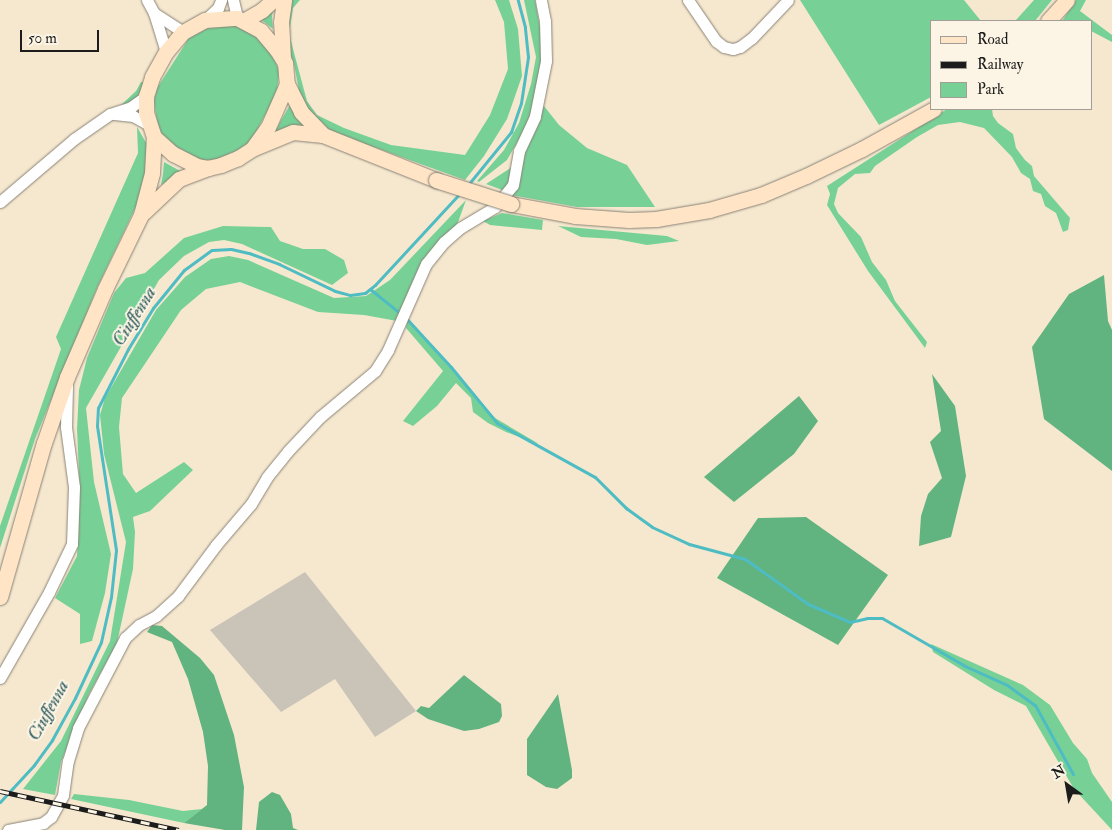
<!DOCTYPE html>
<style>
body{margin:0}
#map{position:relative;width:1112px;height:830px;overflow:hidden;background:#f6e8cf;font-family:"IM FELL Double Pica",serif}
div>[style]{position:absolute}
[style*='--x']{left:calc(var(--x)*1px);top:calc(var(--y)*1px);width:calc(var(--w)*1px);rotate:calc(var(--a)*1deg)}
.industrial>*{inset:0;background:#cac3b8}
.green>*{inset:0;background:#77d197}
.forest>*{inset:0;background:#61b380}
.stream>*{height:3px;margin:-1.5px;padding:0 1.5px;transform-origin:1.5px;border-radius:1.5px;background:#4ebcc3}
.roads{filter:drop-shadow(0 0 1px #898276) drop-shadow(0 0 1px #898276)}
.street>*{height:11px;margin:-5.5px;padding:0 5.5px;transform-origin:5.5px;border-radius:5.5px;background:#fff}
.secondary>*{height:15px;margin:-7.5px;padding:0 7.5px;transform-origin:7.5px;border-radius:7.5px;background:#ffe4c6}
.rail>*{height:5px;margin-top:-2.5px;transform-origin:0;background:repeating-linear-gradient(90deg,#fcf5e5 0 9px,#1c1c1c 0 18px);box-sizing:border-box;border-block:1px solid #1c1c1c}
.bridges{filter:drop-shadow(0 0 1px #898276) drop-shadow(0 0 1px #898276)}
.secondary-bridge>*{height:15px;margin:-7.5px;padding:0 7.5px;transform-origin:7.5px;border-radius:7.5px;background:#ffe4c6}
span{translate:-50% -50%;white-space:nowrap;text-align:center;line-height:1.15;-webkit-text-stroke:4px #fcf5e5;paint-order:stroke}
.water-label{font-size:18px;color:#305c5f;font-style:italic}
.legend{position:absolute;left:930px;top:20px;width:162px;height:90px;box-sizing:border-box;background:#fcf5e5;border:1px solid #a29e95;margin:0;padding:6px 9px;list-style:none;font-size:15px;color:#1c1c1c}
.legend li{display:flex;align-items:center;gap:10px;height:25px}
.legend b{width:25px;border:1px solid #a29e95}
.north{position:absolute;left:1042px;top:760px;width:50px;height:50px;-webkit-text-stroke:4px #fcf5e5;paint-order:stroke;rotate:328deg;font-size:14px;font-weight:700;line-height:20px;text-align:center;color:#1c1c1c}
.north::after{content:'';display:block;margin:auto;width:18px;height:22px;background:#1c1c1c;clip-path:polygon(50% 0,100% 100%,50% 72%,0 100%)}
.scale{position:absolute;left:20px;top:30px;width:79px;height:22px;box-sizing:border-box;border:2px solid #1c1c1c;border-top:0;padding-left:6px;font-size:15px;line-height:18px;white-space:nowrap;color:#1c1c1c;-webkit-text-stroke:4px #fcf5e5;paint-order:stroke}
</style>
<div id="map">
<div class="industrial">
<i style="clip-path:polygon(305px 572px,416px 711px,375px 737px,335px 679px,281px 712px,210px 630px)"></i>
</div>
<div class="green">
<i style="clip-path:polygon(289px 0,300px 0,293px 8px,289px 34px,307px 101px,317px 115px,344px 128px,391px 145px,465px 155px,490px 115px,508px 69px,504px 22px,495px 0,509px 0,518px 29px,522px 76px,507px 119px,484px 156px,465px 180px,321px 128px,302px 106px,294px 64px,286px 43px)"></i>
<i style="clip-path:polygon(524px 0,535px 0,541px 33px,542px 61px,534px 104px,524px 130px,507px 160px,479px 182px,477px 181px,504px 150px,519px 123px,531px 84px,536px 57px)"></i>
<i style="clip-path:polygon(800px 0,964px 0,981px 21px,931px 21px,931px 97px,879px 125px)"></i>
<i style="clip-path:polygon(1034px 0,1052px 0,1035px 21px,1015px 21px)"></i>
<i style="clip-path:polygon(1076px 0,1086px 0,1080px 11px,1112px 35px,1112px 42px,1091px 31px,1091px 21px,1062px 21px)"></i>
<i style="clip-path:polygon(275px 3px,272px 16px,273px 29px,259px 18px)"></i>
<i style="clip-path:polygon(234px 24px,252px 33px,266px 46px,275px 61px,279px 71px,277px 93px,249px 145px,217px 160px,201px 162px,168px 143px,158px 129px,154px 101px,157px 88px,189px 38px,214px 25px)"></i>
<i style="clip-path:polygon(141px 82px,144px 82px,141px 94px,134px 101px,121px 105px,136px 91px)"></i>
<i style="clip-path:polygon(291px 103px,308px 129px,274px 133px)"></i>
<i style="clip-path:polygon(544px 106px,559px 125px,587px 148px,627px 165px,655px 207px,577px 207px,511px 195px,521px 152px)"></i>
<i style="clip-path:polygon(947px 109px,992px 109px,993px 116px,998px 123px,1013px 134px,1016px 148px,1025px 160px,1032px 166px,1034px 176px,1070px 218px,1068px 230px,1063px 232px,1056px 213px,1045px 206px,1041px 194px,1033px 191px,1030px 179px,1021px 173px,1012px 157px,984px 128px,960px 122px,938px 125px,917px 137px,875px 166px,870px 173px,855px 174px,838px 188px,834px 204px,838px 213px,861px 237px,872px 262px,886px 280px,895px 301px,927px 342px,925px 348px,868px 271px,827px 205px,830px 194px,827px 186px)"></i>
<i style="clip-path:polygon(137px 127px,148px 146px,151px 158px,142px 194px,97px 288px,35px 439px,0 548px,0 526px,61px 349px,56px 337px,138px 153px)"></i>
<i style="clip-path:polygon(164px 162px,182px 172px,161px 185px,163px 174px)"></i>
<i style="clip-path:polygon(514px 164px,505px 191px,486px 184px,509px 169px)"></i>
<i style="clip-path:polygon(466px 200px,457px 225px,435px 248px,397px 321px,364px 315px,318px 312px,240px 282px,206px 289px,181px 310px,122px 398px,119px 427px,123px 474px,136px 493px,184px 462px,193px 470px,150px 511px,133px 517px,135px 532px,133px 569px,117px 643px,89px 694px,61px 762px,55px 795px,23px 789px,61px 741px,110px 641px,126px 542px,104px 454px,100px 415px,105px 398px,156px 310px,185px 277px,211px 259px,229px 256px,248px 260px,334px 298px,366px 296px,390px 280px)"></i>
<i style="clip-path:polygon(502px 213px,543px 220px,542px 230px,490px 225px,483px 221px)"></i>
<i style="clip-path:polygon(223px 226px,271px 227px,280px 241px,303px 249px,325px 249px,344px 260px,348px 273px,332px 285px,242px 244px,224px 240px,209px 242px,184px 256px,159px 280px,86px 408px,94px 482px,111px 554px,105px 593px,92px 641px,80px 644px,80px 614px,55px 598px,77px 556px,80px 494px,77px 429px,79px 390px,87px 358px,114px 293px,126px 278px,145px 273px,184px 238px)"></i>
<i style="clip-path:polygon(558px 226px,667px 236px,679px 241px,647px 245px,616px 239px,581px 237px)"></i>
<i style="clip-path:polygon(408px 318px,495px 418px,539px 444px,506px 432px,488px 423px,473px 412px,471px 398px,456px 383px,437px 406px,413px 426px,403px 421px,443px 371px,406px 328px)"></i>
<i style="clip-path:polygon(931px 644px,1023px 685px,1050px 705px,1073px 743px,1087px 759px,1092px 773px,1112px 802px,1112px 830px,1074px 789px,1026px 706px,994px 690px,933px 652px)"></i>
<i style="clip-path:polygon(74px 794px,129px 800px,183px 811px,202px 809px,184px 823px,71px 799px)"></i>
</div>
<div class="forest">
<i style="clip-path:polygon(1104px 275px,1108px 321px,1112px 330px,1112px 471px,1044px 419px,1032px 347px,1069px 294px)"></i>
<i style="clip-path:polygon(932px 374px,955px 406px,966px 476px,951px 537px,919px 546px,921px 516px,928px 494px,942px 478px,930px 442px,941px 431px)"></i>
<i style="clip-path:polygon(799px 396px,818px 421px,794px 454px,734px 502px,704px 477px)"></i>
<i style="clip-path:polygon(806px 517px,888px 575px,838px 645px,717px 578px,758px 518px)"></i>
<i style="clip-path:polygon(152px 625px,162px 626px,200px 658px,214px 675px,234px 735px,244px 787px,242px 830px,225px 830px,184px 823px,207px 805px,208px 766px,203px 732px,188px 679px,172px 642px,147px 632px)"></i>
<i style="clip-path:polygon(464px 675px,501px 704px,502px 716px,499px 722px,479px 729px,464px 731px,428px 719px,416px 711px,421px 706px,429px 708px)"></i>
<i style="clip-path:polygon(558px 694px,572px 770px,572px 778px,557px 789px,546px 787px,527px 775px,527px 739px)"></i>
<i style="clip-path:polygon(272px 792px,280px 795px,291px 814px,293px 828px,298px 830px,256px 830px,259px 802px)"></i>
</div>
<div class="stream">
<i style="--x:467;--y:186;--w:70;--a:-50.8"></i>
<i style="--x:511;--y:132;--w:31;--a:-71"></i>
<i style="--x:521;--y:103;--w:47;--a:-81.3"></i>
<i style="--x:528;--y:57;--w:30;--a:-96"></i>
<i style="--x:525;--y:27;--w:28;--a:-105"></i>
<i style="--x:370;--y:289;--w:38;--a:39"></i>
<i style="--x:405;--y:317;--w:68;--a:47.4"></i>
<i style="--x:451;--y:367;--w:72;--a:50.6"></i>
<i style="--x:497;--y:423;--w:112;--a:28.9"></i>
<i style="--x:595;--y:477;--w:44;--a:45"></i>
<i style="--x:626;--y:508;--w:32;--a:36"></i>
<i style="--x:652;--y:527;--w:41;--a:24.7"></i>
<i style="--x:689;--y:544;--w:58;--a:15"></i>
<i style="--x:745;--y:559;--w:77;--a:35.5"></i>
<i style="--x:808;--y:604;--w:46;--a:23.2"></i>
<i style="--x:850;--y:622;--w:17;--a:-13"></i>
<i style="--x:867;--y:618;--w:15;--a:0"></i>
<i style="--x:882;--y:618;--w:96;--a:30"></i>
<i style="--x:965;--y:666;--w:46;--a:24.3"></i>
<i style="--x:1007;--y:685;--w:34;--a:36"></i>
<i style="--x:1035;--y:705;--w:79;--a:61.2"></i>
<i style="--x:0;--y:802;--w:50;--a:-47.4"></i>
<i style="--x:34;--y:765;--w:31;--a:-54"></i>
<i style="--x:52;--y:740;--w:48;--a:-61.3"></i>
<i style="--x:75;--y:698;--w:62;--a:-65.1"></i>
<i style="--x:101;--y:642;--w:46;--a:-77.5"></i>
<i style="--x:111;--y:597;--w:47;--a:-83.9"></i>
<i style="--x:116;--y:550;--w:125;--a:-98.7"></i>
<i style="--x:97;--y:426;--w:18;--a:-87"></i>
<i style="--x:98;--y:408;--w:66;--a:-63"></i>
<i style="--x:128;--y:349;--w:48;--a:-58.6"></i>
<i style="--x:153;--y:308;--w:49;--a:-50.8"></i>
<i style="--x:184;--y:270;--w:34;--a:-36"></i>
<i style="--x:212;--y:250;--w:19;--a:-3"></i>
<i style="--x:231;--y:249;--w:18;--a:13"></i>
<i style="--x:249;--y:253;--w:32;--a:20"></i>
<i style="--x:279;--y:264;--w:62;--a:25.7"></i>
<i style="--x:335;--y:291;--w:16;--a:15"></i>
<i style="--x:350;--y:295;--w:15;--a:-8"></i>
<i style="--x:365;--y:293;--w:13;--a:-39"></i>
<i style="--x:375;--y:285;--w:127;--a:-47.2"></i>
</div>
<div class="roads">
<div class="street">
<i style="--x:147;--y:0;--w:15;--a:62"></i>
<i style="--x:154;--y:13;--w:41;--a:72.9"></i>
<i style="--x:233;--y:0;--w:18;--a:77"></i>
<i style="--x:688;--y:0;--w:50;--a:55.7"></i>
<i style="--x:716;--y:41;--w:10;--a:37"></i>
<i style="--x:724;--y:47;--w:9;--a:13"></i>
<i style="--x:733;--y:49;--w:7;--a:-16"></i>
<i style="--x:740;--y:47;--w:15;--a:-37"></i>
<i style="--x:752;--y:38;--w:52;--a:-46.5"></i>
<i style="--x:154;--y:13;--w:35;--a:33"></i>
<i style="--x:205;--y:20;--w:18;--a:-43"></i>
<i style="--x:218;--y:8;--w:9;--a:-69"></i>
<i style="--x:114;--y:114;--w:19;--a:6"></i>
<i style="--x:133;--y:116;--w:18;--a:29"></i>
<i style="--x:0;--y:202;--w:97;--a:-40.4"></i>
<i style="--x:74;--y:139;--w:44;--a:-34.8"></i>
<i style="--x:110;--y:114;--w:22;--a:-18"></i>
<i style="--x:131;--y:107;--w:19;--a:-36"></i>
<i style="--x:0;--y:678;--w:99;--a:-60.3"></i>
<i style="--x:49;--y:592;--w:53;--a:-64.4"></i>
<i style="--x:72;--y:544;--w:57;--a:-88"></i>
<i style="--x:74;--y:487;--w:61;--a:-97.6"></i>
<i style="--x:66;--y:427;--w:41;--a:-88.6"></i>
<i style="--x:8;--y:830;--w:36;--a:-11"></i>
<i style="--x:43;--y:823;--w:10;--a:-37"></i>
<i style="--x:51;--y:817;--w:25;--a:-61"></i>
<i style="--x:63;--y:795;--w:34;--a:-82"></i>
<i style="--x:68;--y:761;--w:34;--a:-73"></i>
<i style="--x:78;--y:728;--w:102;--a:-62.4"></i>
<i style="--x:125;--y:638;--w:19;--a:-43"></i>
<i style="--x:139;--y:625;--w:19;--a:-28"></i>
<i style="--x:156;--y:616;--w:30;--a:-42"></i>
<i style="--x:178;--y:596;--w:64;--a:-53.3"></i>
<i style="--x:216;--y:545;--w:54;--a:-49.5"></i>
<i style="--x:251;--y:504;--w:31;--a:-59"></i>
<i style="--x:267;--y:477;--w:33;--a:-51"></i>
<i style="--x:288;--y:451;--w:47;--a:-46.7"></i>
<i style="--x:320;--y:417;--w:72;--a:-39.9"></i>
<i style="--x:375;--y:371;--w:25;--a:-58"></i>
<i style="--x:388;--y:350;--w:94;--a:-66.2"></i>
<i style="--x:426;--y:264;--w:28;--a:-51"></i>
<i style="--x:444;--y:242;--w:21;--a:-41"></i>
<i style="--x:460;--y:228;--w:41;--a:-31"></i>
<i style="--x:495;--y:207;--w:28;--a:-51"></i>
<i style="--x:513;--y:185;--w:35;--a:-80"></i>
<i style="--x:519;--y:151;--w:38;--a:-65"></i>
<i style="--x:535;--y:116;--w:56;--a:-78.7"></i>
<i style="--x:546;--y:61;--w:40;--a:-91.4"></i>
<i style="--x:545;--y:21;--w:21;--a:-101"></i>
</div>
<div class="secondary">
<i style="--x:237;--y:18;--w:27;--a:28"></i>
<i style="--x:261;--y:31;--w:25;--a:50"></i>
<i style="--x:277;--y:50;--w:15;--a:58"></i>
<i style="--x:285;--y:63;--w:21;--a:85"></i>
<i style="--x:287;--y:84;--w:47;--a:113.8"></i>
<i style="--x:268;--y:127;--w:27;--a:126"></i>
<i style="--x:252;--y:149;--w:17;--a:147"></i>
<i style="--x:238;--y:158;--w:18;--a:158"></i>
<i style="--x:221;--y:165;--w:13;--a:167"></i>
<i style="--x:208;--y:168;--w:11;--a:-170"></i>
<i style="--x:197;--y:166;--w:27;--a:-153"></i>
<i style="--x:173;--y:154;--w:25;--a:-138"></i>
<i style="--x:154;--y:137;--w:25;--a:-108"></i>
<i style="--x:146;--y:113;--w:17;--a:-90"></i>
<i style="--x:146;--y:96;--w:20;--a:-72"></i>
<i style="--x:152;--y:77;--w:29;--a:-61"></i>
<i style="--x:166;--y:52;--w:26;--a:-50"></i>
<i style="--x:183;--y:32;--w:25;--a:-29"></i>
<i style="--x:205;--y:20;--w:32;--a:-4"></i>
<i style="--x:245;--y:20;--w:20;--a:-30"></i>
<i style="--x:262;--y:10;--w:15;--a:-42"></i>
<i style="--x:1048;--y:21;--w:28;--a:-48"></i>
<i style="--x:283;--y:58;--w:36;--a:-93"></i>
<i style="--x:281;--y:22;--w:22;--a:-82"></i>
<i style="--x:287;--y:84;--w:31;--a:63"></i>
<i style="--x:301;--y:112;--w:32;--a:46"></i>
<i style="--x:323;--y:135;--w:122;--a:21.7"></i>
<i style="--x:254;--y:148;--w:42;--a:-22.3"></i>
<i style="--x:293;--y:132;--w:30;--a:6"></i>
<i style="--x:511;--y:204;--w:65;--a:10.6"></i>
<i style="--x:575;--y:216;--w:54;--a:4.2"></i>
<i style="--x:629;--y:220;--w:27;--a:-2"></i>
<i style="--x:656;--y:219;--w:54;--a:-9.6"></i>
<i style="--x:709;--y:210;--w:54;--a:-16.1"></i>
<i style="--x:761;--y:195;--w:49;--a:-22.9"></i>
<i style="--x:806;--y:176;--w:62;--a:-25.7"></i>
<i style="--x:862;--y:149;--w:82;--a:-29.1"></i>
<i style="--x:144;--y:212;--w:48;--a:-43.3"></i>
<i style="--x:179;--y:179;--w:31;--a:-21"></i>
<i style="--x:0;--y:597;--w:160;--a:-74.1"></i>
<i style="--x:44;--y:443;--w:70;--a:-70.8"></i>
<i style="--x:67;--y:377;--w:96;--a:-66.6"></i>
<i style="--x:105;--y:289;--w:82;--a:-64.1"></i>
<i style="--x:141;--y:215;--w:43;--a:-75.3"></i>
<i style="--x:152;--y:173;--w:36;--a:-87"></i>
</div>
</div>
<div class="rail">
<i style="--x:0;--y:791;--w:183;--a:12.3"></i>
</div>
<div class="bridges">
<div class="secondary-bridge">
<i style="--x:436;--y:180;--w:79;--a:17.7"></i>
</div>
</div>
<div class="water-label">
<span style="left:135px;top:317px;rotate:-58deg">Ciuffenna</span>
<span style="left:49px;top:711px;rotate:-61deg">Ciuffenna</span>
</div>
<ul class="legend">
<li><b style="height:6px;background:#ffe4c6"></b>Road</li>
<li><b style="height:6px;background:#1c1c1c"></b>Railway</li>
<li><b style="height:14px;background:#77d197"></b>Park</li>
</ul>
<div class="north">N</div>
<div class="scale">50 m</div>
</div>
